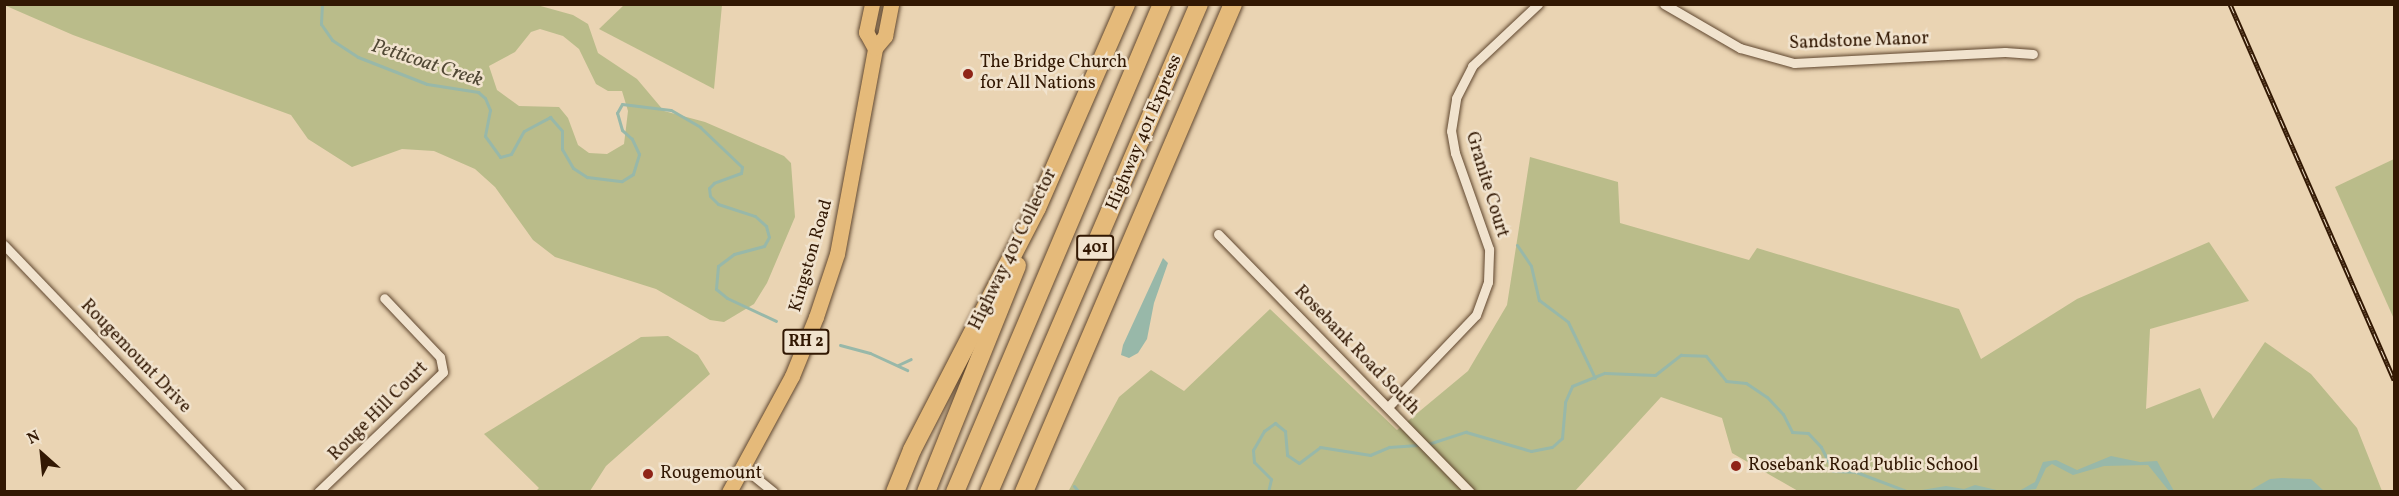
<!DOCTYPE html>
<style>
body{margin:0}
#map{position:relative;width:2399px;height:496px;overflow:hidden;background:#ead4b3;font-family:Vollkorn,serif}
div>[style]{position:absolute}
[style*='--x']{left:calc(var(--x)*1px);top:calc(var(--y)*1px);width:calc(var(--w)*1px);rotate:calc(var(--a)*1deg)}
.green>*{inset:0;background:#babc8a}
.water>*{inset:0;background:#98b8a9}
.stream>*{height:3px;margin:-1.5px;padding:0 1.5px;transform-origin:1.5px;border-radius:1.5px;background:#98b8a9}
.roads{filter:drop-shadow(0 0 2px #60472f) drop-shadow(0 0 2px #60472f)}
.minor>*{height:9px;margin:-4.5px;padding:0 4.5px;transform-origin:4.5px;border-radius:4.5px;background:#f1e3ce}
.primary>*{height:15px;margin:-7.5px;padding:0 7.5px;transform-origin:7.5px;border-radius:7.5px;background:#e5ba7a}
.motorway>*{height:18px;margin:-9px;padding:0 9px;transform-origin:9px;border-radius:9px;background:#e5ba7a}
.rail>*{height:5px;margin-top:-2.5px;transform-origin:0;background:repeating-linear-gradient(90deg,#f1e3ce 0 9px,#321803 0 18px);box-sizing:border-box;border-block:2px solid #321803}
.dots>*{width:16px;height:16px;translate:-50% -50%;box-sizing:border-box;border:3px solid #f1e3ce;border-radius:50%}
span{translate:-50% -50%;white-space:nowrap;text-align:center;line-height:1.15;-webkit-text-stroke:5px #f1e3ce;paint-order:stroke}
.shield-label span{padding:2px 4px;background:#f1e3ce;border:2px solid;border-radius:4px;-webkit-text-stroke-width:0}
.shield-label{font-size:16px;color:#321803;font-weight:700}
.street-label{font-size:18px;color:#321803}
.poi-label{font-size:18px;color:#321803}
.left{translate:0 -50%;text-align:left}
.water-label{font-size:20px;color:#514835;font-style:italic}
.frame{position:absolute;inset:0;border:6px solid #321803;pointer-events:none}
.north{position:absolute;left:12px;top:424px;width:60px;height:60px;-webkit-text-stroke:4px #f1e3ce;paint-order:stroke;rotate:333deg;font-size:16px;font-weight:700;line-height:24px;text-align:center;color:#321803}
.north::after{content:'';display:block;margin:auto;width:21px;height:27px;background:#321803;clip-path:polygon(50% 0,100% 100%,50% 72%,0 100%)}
</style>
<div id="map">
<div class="green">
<i style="clip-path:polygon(evenodd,4px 5px,537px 5px,573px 15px,588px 24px,598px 53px,637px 79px,664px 111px,705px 122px,784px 156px,791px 163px,795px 217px,767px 283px,754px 304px,724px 322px,710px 320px,656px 289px,555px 257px,533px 240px,495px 187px,475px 169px,434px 151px,402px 149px,352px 167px,308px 139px,291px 115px,73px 35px,4px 5px,540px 29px,563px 36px,579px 49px,596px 84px,608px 91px,622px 91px,628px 111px,624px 144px,607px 154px,589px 153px,578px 145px,568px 118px,559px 107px,519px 106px,497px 90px,489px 66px,515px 52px,531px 32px,540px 29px)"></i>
<i style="clip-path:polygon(624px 5px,722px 5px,714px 89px,599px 29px)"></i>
<i style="clip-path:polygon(1530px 157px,1618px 182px,1620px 223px,1749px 260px,1757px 248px,1959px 309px,1981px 359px,2077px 299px,2209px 242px,2249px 301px,2150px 329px,2146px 409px,2200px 388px,2213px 419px,2265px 342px,2311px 374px,2357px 428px,2382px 491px,1798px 491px,1732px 453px,1722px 418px,1661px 397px,1575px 491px,1068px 492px,1119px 397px,1151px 370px,1184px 391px,1270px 309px,1397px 430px,1468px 371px,1507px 305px)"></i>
<i style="clip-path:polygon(2394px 159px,2394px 319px,2335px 187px)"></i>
<i style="clip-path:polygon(668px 336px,698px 355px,710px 374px,606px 466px,590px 491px,536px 491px,539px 488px,484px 434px,641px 337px)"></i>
</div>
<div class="water">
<i style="clip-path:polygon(1163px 258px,1168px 263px,1154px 303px,1147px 339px,1138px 353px,1129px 358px,1121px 355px,1123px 345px)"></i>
<i style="clip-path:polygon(2111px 456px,2140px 462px,2157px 461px,2174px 491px,2169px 491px,2148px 465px,2104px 466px,2073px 475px,2052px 464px,2046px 468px,2036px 489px,2019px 491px,2035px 482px,2043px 462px,2056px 460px,2077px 470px)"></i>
<i style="clip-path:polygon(2282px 478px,2311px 479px,2324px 491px,2249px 491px,2270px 479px)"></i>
<i style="clip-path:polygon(1975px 485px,2001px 491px,1916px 491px,1946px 486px,1964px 489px)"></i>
</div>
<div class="stream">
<i style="--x:322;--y:4;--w:20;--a:93"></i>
<i style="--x:321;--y:24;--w:19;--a:55"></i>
<i style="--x:332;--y:40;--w:31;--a:33"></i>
<i style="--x:358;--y:57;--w:74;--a:21.4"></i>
<i style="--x:427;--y:84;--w:52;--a:8.9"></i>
<i style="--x:478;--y:92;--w:9;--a:41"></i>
<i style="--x:485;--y:98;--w:13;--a:67"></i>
<i style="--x:490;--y:110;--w:26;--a:101"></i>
<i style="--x:485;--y:136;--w:26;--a:54"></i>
<i style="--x:500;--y:157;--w:11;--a:-15"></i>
<i style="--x:511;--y:154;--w:26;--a:-61"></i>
<i style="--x:524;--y:131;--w:30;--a:-28"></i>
<i style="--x:550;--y:117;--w:18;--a:49"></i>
<i style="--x:562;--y:131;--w:18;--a:90"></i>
<i style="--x:562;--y:149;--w:22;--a:60"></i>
<i style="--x:573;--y:168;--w:17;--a:33"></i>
<i style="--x:587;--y:177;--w:35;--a:7"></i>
<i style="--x:622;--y:181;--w:13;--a:-32"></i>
<i style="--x:633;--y:174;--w:21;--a:-73"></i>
<i style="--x:639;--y:154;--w:17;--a:-115"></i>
<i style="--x:632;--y:139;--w:13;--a:-138"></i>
<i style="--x:622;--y:130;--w:18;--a:-106"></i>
<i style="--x:617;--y:113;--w:10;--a:-61"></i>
<i style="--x:622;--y:104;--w:49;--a:7"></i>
<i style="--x:671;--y:110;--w:34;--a:30"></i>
<i style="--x:700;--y:127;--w:58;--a:43.6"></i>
<i style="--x:742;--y:167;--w:6;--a:99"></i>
<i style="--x:741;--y:173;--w:29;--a:160"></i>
<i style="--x:714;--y:183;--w:7;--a:135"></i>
<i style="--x:709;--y:188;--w:8;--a:83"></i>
<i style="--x:710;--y:196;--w:11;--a:45"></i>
<i style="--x:718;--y:204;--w:39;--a:18"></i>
<i style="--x:755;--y:216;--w:15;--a:42"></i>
<i style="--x:766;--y:226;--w:11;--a:75"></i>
<i style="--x:769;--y:237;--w:10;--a:119"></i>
<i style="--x:764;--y:246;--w:31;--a:165"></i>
<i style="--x:734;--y:254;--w:20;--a:143"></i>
<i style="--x:718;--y:266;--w:23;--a:95"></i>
<i style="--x:716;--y:289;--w:14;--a:39"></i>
<i style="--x:727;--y:298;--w:54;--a:25.1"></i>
<i style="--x:1517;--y:245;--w:25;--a:56"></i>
<i style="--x:1531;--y:266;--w:35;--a:77"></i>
<i style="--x:1539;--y:300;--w:36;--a:37"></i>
<i style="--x:1568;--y:322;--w:62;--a:64.3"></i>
<i style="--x:840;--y:345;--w:31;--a:15"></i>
<i style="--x:870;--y:353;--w:41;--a:24.7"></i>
<i style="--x:898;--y:365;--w:14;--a:-25"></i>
<i style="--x:1428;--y:444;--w:40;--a:-18"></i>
<i style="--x:1466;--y:432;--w:68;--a:16.3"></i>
<i style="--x:1531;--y:451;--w:21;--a:-11"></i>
<i style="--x:1552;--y:447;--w:13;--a:-42"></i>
<i style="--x:1562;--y:438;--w:36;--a:-85"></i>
<i style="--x:1565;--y:402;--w:17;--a:-66"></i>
<i style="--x:1572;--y:386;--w:35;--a:-22"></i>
<i style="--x:1605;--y:373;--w:50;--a:2.3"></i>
<i style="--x:1655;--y:375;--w:33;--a:-38"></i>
<i style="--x:1681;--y:355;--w:25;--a:2"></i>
<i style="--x:1706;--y:356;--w:32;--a:51"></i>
<i style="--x:1726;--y:381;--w:20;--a:6"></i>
<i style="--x:1746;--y:383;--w:25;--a:34"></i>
<i style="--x:1767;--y:397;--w:23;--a:47"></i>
<i style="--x:1783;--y:414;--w:20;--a:63"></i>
<i style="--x:1792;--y:432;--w:16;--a:4"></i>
<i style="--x:1808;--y:433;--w:19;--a:47"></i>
<i style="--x:1821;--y:447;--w:27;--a:63"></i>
<i style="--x:1833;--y:471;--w:23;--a:2"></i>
<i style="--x:1856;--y:472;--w:57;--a:20.7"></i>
<i style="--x:1074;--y:486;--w:8;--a:50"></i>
<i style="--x:1181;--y:492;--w:23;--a:0"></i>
<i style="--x:1268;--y:492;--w:13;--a:-77"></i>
<i style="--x:1271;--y:479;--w:24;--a:-135"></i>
<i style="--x:1254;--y:462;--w:12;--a:-95"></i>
<i style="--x:1253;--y:450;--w:22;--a:-60"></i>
<i style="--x:1264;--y:431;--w:14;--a:-36"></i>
<i style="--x:1275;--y:423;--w:13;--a:39"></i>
<i style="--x:1285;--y:431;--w:24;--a:85"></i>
<i style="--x:1287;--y:455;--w:14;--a:34"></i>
<i style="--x:1299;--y:463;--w:26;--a:-37"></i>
<i style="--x:1320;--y:447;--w:51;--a:9.1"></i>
<i style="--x:1370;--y:455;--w:21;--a:-23"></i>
<i style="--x:1389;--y:447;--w:32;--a:-4"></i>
</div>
<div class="roads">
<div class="minor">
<i style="--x:1664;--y:4;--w:88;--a:30.1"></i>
<i style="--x:1740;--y:48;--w:56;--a:15.5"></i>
<i style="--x:1794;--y:63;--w:211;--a:-3"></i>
<i style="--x:2005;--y:52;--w:28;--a:4"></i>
<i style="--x:1218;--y:234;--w:361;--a:45.7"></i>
<i style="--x:4;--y:245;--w:342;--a:46.2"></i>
<i style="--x:1388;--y:407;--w:127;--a:-46.3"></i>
<i style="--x:1476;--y:315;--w:35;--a:-70"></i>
<i style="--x:1488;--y:282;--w:33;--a:-88"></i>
<i style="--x:1489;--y:249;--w:102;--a:-109.5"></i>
<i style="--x:1455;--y:153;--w:22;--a:-100"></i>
<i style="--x:1451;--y:131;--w:33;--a:-81"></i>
<i style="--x:1456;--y:98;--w:36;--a:-63"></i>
<i style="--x:1472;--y:66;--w:91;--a:-43.2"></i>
<i style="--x:744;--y:468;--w:38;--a:39"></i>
<i style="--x:318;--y:492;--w:173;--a:-43.8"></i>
<i style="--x:443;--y:372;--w:15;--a:-101"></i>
<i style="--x:440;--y:357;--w:81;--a:-133.5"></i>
</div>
<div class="primary">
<i style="--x:872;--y:4;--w:29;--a:102"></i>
<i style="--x:866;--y:32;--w:18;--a:61"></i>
<i style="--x:729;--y:492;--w:132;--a:-61.5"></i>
<i style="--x:792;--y:376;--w:64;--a:-67.9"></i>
<i style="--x:816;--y:317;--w:66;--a:-71.6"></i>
<i style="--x:837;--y:254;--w:209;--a:-79.5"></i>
<i style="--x:875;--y:48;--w:16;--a:-50"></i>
<i style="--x:885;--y:36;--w:33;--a:-79"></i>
</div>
<div class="motorway">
<i style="--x:895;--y:492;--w:45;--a:-68"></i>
<i style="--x:912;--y:450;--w:272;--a:-62.7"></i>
<i style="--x:1037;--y:208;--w:223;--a:-66.4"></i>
<i style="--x:926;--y:492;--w:244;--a:-68.1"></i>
<i style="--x:955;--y:492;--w:530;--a:-67.01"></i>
<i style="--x:989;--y:492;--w:531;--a:-66.72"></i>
<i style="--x:1024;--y:492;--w:531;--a:-66.82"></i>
</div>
</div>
<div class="rail">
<i style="--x:2230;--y:4;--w:410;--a:66.4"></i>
</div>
<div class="dots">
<i style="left:968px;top:74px;background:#8f2418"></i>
<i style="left:1736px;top:466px;background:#8f2418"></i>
<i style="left:648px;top:474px;background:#8f2418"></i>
</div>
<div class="shield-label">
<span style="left:1095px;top:248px">401</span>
<span style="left:806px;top:342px">RH 2</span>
</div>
<div class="street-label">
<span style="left:1859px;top:42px;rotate:-2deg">Sandstone Manor</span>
<span style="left:1145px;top:133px;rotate:-67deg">Highway 401 Express</span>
<span style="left:1486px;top:185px;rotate:73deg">Granite Court</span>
<span style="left:1014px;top:250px;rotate:-64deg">Highway 401 Collector</span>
<span style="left:812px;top:256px;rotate:-74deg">Kingston Road</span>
<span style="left:1356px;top:351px;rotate:46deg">Rosebank Road South</span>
<span style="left:135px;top:357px;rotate:46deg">Rougemount Drive</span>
<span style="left:379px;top:412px;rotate:-45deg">Rouge Hill Court</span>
</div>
<div class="poi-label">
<span class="left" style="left:980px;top:74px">The Bridge Church<br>for All Nations</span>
<span class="left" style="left:1748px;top:466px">Rosebank Road Public School</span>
<span class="left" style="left:660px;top:474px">Rougemount</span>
</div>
<div class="water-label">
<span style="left:427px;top:64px;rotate:18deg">Petticoat Creek</span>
</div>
<div class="frame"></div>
<div class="north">N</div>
</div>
